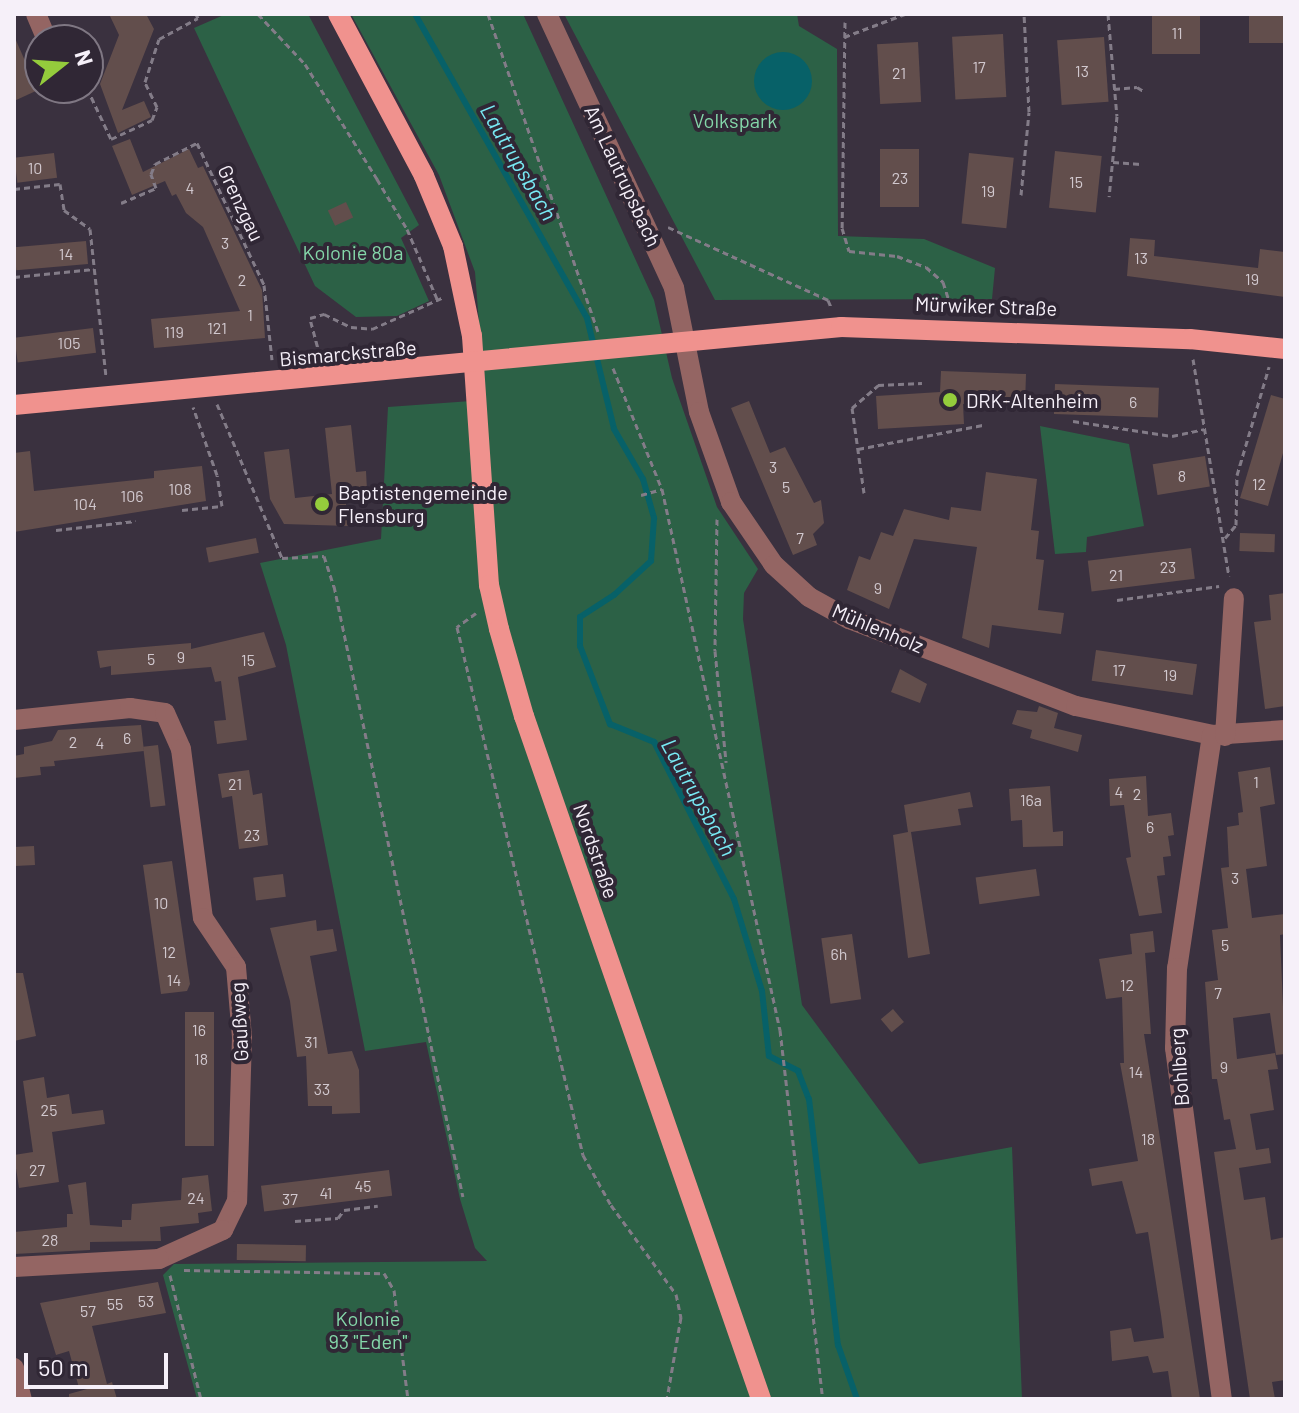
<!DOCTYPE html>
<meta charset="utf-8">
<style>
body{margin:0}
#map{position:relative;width:1299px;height:1413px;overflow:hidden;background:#3a313f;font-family:Barlow,sans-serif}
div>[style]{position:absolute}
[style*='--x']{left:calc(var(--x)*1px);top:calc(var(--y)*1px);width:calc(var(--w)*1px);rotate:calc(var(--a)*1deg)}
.green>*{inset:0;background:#2c6146}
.water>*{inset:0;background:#076168}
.round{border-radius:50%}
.stream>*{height:6px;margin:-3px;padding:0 3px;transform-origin:3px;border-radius:3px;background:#076168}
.building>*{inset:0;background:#624e4c;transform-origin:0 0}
.path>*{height:3px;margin-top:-1.5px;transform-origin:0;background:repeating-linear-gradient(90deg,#837c88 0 6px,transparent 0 10px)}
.minor>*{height:20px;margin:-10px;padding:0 10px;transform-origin:10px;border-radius:10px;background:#946563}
.major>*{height:20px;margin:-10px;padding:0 10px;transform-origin:10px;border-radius:10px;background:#f0928e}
.dots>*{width:22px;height:22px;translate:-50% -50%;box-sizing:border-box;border:4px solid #302735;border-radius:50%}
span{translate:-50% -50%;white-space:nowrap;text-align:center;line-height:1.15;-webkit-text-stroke:8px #302735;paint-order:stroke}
.number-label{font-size:16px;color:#d1c8ce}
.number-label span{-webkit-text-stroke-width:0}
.park-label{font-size:20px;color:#84d7a9}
.street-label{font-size:20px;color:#f6f0f9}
.poi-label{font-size:20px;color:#f6f0f9}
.left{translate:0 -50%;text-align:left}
.water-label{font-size:22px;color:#78eaf4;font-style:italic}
.frame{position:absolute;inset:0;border:16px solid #f6f0f9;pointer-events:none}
.north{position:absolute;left:24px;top:24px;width:80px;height:80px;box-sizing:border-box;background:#302735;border:2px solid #7f7783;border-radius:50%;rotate:73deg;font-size:22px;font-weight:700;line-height:32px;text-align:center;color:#f6f0f9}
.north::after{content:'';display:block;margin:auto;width:28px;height:36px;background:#94cc3c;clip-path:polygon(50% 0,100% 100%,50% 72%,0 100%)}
.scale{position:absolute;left:24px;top:1353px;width:144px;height:36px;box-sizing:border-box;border:4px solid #f6f0f9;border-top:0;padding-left:10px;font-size:24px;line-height:28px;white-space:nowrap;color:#f6f0f9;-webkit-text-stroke:6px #302735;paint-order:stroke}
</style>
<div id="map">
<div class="green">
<i style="clip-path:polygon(226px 14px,308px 14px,419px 225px,401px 238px,429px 301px,397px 316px,356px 317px,315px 286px,194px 28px)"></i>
<i style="clip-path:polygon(351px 14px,523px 14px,654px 300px,672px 378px,717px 507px,758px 569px,744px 593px,743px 619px,802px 1005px,919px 1164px,1012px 1147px,1022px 1399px,197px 1399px,163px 1275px,174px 1264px,487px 1261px,475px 1248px,460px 1199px,426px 1042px,365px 1051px,286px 645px,260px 563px,381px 539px,388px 407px,485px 400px,475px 272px,439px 175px)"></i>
<i style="clip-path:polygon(564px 14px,797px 14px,799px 26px,837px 49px,838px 236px,924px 239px,995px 268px,992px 299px,715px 300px)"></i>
<i style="clip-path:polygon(1040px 426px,1129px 444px,1144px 526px,1087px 537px,1086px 552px,1055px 554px)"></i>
</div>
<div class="water">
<i class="round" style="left:754px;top:52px;width:58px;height:58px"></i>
</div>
<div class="stream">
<i style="--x:415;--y:14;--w:349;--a:60.5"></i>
<i style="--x:587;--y:318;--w:114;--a:76.3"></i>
<i style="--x:614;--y:429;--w:58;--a:59.9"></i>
<i style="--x:643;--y:479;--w:41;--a:74.2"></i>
<i style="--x:654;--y:518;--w:43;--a:94"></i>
<i style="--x:651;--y:561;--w:50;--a:137.4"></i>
<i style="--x:614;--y:595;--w:40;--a:147.1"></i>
<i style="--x:580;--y:617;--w:29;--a:90"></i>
<i style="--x:580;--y:646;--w:84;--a:69"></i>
<i style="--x:610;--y:724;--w:48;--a:22.2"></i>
<i style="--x:654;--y:742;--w:176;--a:63"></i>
<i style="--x:734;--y:899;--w:96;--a:73.1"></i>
<i style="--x:762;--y:991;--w:65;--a:83.9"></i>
<i style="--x:769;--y:1056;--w:33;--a:27"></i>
<i style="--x:798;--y:1071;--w:30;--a:69"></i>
<i style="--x:809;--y:1099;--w:248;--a:83.3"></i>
<i style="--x:838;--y:1345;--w:57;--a:70.6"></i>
</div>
<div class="building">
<i style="clip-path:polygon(109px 14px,146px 14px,154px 29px,122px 110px,144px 101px,151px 117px,118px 133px,100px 84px,119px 35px)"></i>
<i style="left:1152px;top:14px;width:48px;height:40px"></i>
<i style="left:1249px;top:14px;width:36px;height:29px"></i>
<i style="left:1003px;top:34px;width:63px;height:51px;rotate:87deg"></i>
<i style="clip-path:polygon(14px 36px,38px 90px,14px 101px)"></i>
<i style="left:1104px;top:37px;width:65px;height:47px;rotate:86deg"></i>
<i style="left:918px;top:42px;width:60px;height:41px;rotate:87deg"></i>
<i style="clip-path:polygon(130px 139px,143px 172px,189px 149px,198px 168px,203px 166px,262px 290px,265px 338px,154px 348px,151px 319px,240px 311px,203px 227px,186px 213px,176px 194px,172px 196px,165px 181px,132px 195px,112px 146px)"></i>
<i style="left:880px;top:149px;width:39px;height:58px"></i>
<i style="left:1055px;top:151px;width:47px;height:57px;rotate:6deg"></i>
<i style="left:54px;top:153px;width:25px;height:40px;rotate:83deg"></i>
<i style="left:969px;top:153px;width:45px;height:71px;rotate:6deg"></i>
<i style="left:346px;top:202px;width:17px;height:20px;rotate:65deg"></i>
<i style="clip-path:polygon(1130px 238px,1155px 240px,1154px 256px,1258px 268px,1260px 249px,1285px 252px,1285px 297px,1127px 276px)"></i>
<i style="left:86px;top:241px;width:23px;height:72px;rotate:85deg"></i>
<i style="left:93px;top:328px;width:25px;height:79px;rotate:83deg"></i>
<i style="clip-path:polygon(941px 371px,1026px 374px,1025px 406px,963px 404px,964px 424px,878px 429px,876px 396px,940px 392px)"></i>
<i style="left:1055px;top:384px;width:104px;height:30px;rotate:2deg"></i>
<i style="clip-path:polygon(1271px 395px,1285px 399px,1285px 446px,1268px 506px,1240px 498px)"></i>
<i style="clip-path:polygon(749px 401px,770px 453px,785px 447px,814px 503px,821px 500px,824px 523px,813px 534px,817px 545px,793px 555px,731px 408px)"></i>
<i style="clip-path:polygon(351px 425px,356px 472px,366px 471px,367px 490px,345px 493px,348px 526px,284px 524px,270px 499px,264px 452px,289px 449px,295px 498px,332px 494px,325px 428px)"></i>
<i style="clip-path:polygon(30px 451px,34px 491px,154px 478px,154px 471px,202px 466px,206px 501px,14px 532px,14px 453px)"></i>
<i style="left:1205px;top:456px;width:31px;height:53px;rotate:81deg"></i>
<i style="clip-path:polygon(986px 472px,1037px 479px,1031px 530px,1039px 531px,1036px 559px,1044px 560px,1038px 610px,1064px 613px,1061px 634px,992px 625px,989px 648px,962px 638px,977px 547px,914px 539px,889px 609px,847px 590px,859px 556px,870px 560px,881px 532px,893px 536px,904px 509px,949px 520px,951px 507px,981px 511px)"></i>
<i style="left:1240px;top:533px;width:35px;height:18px;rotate:2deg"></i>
<i style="left:256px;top:538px;width:15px;height:51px;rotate:79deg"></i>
<i style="left:1191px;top:548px;width:31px;height:104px;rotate:83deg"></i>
<i style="clip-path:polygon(1285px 593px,1285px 706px,1265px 709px,1254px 622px,1271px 620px,1269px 595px)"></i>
<i style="clip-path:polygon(264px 632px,276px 667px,238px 677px,247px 740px,217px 744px,214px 721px,226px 720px,221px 681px,215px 682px,211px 667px,111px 675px,111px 666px,100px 668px,97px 651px,191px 643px,191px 649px)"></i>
<i style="left:1096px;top:650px;width:102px;height:31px;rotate:8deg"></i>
<i style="clip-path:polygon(900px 669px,927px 684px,920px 703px,891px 692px)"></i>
<i style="clip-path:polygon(1039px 706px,1058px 713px,1054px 728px,1082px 735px,1078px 752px,1030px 738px,1032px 730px,1012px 724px,1017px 710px,1037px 712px)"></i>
<i style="clip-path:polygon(141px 725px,144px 751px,54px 761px,55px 766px,40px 767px,41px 775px,14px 778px,14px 756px,24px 754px,24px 747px,52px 741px,58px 730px)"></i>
<i style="left:158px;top:745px;width:61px;height:15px;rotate:83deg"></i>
<i style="clip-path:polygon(1270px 767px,1275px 804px,1260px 807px,1267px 866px,1246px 869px,1252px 918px,1285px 914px,1285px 934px,1280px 935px,1285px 1054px,1276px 1055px,1270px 1013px,1233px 1018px,1237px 1059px,1275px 1053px,1278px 1069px,1268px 1070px,1274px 1110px,1250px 1114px,1256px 1150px,1269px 1148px,1271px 1163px,1239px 1168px,1244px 1200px,1265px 1197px,1271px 1240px,1285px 1237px,1285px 1380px,1272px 1382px,1275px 1399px,1250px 1399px,1214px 1152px,1236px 1149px,1230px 1119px,1224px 1120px,1217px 1079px,1212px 1079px,1205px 982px,1218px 980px,1212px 930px,1228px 928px,1221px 868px,1229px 867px,1227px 827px,1239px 825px,1238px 813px,1243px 812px,1238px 772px)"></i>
<i style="clip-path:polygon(249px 770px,253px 795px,262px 793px,268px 845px,239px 849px,232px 796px,222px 798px,218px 774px)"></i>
<i style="clip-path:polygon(1146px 776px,1148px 816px,1171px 813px,1174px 835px,1168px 836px,1171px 856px,1163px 857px,1165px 875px,1157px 876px,1162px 913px,1139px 916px,1126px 858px,1131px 857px,1124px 805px,1110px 806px,1109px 779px)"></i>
<i style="clip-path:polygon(1050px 786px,1053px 832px,1063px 831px,1063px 846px,1023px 847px,1022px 820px,1011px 821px,1009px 789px)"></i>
<i style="clip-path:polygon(970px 792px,973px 807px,958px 809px,961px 825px,911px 832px,930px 954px,908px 958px,893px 835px,908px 832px,904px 805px)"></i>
<i style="left:34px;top:846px;width:19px;height:20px;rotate:87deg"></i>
<i style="clip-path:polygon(172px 861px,190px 984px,187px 991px,161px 994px,143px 865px)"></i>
<i style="left:1036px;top:869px;width:27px;height:61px;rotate:82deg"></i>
<i style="left:283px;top:874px;width:23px;height:30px;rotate:83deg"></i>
<i style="clip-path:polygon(316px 920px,317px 931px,333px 929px,337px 951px,310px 956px,328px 1054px,352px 1051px,359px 1070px,360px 1113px,332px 1114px,332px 1106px,308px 1106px,306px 1056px,297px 1057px,290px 1001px,270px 928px)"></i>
<i style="clip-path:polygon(1153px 931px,1155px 952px,1145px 953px,1151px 1034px,1144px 1034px,1200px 1399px,1172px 1399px,1168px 1371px,1153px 1373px,1148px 1356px,1112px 1361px,1110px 1331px,1131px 1328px,1134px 1342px,1164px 1338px,1161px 1315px,1148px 1232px,1136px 1234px,1122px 1181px,1092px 1186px,1089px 1169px,1138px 1161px,1120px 1063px,1124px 1063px,1122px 997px,1106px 999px,1099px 959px,1132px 954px,1130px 934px)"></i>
<i style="left:852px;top:934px;width:66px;height:31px;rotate:82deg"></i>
<i style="clip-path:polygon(14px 973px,23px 973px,36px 1036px,14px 1041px)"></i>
<i style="left:893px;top:1009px;width:17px;height:16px;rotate:50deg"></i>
<i style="left:214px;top:1012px;width:134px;height:29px;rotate:90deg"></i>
<i style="clip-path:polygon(44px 1077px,47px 1098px,69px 1094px,72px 1114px,103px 1110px,105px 1124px,52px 1132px,59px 1182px,19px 1188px,14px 1155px,33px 1152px,23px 1081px)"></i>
<i style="left:389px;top:1170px;width:26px;height:129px;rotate:83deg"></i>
<i style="clip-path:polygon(208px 1175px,212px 1211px,198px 1213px,199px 1223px,160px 1227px,161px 1241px,90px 1242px,90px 1250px,14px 1254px,14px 1232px,67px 1227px,67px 1214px,73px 1214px,68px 1185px,86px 1182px,90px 1225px,122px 1227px,122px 1220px,131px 1220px,132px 1204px,181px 1200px,182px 1178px)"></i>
<i style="left:237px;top:1244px;width:69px;height:16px;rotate:1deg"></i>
<i style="clip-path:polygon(158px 1282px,166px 1313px,92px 1326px,107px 1384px,112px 1382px,117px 1399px,69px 1399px,69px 1394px,87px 1389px,79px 1388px,69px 1351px,56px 1355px,40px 1303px)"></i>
</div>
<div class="path">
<i style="--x:258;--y:14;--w:69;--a:46.8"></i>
<i style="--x:305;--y:64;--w:136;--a:57.9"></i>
<i style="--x:377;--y:179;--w:58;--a:59"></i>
<i style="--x:407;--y:229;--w:78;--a:66.7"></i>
<i style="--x:488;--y:14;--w:336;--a:70.9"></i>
<i style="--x:1108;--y:14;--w:102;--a:85"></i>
<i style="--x:1117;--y:116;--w:81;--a:95.6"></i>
<i style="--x:845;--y:22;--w:206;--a:90.8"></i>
<i style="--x:842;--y:228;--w:24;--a:73"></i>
<i style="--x:849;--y:251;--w:48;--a:5.9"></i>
<i style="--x:897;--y:256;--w:31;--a:21"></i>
<i style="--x:926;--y:267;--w:23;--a:41"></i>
<i style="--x:943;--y:282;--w:32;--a:72"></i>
<i style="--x:844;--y:37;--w:65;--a:-20.7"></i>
<i style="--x:87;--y:88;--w:56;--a:64.8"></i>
<i style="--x:111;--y:139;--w:45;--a:-24.9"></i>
<i style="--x:152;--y:120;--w:14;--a:-69"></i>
<i style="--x:157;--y:107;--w:28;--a:-116"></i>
<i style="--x:145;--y:82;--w:45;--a:-72"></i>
<i style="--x:159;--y:39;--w:44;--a:-28.3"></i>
<i style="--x:198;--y:18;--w:4;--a:-117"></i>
<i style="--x:1114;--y:89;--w:23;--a:-5"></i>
<i style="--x:1137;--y:87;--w:9;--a:32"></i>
<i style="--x:1113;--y:162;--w:28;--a:4"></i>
<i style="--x:14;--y:189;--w:46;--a:-6.2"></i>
<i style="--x:60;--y:184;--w:26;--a:81"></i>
<i style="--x:64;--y:210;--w:32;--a:36"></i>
<i style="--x:90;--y:229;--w:148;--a:83.8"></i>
<i style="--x:1021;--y:195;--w:83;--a:-84.5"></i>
<i style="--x:1029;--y:112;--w:98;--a:-92.9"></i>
<i style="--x:121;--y:203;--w:38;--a:-23"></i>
<i style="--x:156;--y:188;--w:15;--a:-110"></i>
<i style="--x:151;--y:174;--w:11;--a:-68"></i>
<i style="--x:155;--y:164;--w:47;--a:-26.6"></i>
<i style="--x:197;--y:143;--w:157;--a:64.7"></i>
<i style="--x:264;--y:285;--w:75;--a:83.9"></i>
<i style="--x:668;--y:227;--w:176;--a:24.5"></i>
<i style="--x:828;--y:300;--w:8;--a:67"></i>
<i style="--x:14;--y:277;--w:80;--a:-5.7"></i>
<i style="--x:320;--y:356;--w:39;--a:-105"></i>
<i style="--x:310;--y:318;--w:15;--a:-16"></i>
<i style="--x:324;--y:314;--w:30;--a:26"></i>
<i style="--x:351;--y:327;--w:21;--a:5"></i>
<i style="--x:372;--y:329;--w:79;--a:-24"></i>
<i style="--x:1193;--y:359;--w:220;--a:80.6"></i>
<i style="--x:613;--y:368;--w:131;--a:68"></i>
<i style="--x:662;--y:489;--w:554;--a:77.7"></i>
<i style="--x:780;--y:1030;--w:371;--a:83.4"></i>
<i style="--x:217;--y:404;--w:167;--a:67.1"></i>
<i style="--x:282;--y:558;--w:42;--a:-2.7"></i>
<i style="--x:324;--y:556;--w:32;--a:72"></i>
<i style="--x:334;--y:586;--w:624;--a:78.08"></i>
<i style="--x:1073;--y:421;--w:100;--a:8.6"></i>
<i style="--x:1172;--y:436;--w:33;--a:-12"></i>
<i style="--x:858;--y:449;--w:127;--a:-10.9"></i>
<i style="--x:864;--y:493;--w:86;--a:-98"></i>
<i style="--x:852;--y:408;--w:35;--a:-41"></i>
<i style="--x:878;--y:385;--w:44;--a:-2.6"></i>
<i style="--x:641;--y:495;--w:22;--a:-16"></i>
<i style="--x:182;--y:510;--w:40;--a:-5.7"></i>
<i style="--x:222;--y:506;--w:31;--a:-99"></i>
<i style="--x:217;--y:475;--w:72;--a:-109.4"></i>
<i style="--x:717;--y:519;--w:132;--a:90.9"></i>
<i style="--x:715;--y:651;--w:112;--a:84.3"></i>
<i style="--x:56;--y:530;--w:80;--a:-6.5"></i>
<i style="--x:1225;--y:538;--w:17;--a:-50"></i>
<i style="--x:1236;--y:525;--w:50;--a:-88.9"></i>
<i style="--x:1237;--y:475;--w:113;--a:-73.5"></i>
<i style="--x:1117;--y:600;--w:103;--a:-7.8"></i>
<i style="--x:476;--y:613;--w:24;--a:144"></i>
<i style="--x:457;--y:627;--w:543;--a:76.58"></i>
<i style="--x:583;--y:1155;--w:57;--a:60.8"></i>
<i style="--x:611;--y:1205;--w:110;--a:53.9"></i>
<i style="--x:676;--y:1294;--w:24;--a:78"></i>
<i style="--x:681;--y:1317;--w:83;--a:99.7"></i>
<i style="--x:295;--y:1221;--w:43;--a:-4"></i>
<i style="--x:338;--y:1218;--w:10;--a:-53"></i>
<i style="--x:344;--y:1210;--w:34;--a:-7"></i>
<i style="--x:184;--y:1270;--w:200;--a:0.9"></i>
<i style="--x:384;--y:1273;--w:20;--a:60"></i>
<i style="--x:394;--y:1290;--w:110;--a:82.7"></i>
<i style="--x:170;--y:1275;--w:128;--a:76"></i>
</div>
<div class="minor">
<i style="--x:36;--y:14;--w:28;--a:67"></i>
<i style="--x:547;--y:14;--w:302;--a:65.1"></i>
<i style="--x:674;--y:288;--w:126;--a:78.6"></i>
<i style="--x:699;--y:412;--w:96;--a:70.4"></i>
<i style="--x:731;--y:502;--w:76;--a:55.7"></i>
<i style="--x:774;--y:565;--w:47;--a:42.4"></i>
<i style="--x:809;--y:597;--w:46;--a:28.8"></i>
<i style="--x:849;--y:619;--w:243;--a:21"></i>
<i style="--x:1076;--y:706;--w:139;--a:12"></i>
<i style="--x:1212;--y:735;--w:73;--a:-3.9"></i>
<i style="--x:14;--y:720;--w:117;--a:-5.9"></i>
<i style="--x:130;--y:708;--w:35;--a:8"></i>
<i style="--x:165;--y:713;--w:39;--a:66"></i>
<i style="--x:181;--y:749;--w:170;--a:82.6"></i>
<i style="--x:203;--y:918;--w:59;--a:56"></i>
<i style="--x:236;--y:967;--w:70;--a:85.1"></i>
<i style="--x:242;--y:1037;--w:164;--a:91.7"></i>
<i style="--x:237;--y:1201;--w:32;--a:116"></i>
<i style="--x:223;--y:1230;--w:70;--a:155.6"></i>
<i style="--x:159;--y:1259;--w:145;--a:176.8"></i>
<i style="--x:1212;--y:735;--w:236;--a:98.5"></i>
<i style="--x:1177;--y:968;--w:80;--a:91.4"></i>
<i style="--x:1175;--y:1048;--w:354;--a:82.4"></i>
<i style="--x:1225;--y:736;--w:138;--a:-86.3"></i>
<i style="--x:14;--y:1368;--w:32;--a:76"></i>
</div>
<div class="major">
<i style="--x:338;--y:14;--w:183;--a:62"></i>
<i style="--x:424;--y:176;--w:76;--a:67.5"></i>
<i style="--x:453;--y:246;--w:92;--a:78.1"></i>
<i style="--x:472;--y:336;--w:250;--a:86.1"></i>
<i style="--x:489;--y:585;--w:45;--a:77.2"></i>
<i style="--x:499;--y:629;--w:91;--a:74"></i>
<i style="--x:524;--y:716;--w:723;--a:70.86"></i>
<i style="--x:14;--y:405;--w:831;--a:-5.39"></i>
<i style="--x:841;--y:327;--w:349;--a:2"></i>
<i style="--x:1190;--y:339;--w:96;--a:6"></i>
</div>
<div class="dots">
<i style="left:950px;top:400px;background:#94cc3c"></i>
<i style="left:322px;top:504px;background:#94cc3c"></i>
</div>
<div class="number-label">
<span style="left:1177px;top:33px">11</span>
<span style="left:979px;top:67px">17</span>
<span style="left:1082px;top:71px">13</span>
<span style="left:899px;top:73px">21</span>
<span style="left:35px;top:168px">10</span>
<span style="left:900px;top:178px">23</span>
<span style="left:1076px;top:182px">15</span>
<span style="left:190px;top:188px">4</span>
<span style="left:988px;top:191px">19</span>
<span style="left:225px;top:243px">3</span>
<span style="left:66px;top:254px">14</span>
<span style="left:1141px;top:258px">13</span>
<span style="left:1252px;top:279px">19</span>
<span style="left:242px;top:280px">2</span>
<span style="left:250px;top:315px">1</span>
<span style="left:217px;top:328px">121</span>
<span style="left:174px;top:332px">119</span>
<span style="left:69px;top:343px">105</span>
<span style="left:1133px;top:402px">6</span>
<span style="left:773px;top:467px">3</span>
<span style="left:1182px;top:476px">8</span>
<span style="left:1259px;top:484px">12</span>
<span style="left:786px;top:487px">5</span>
<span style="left:180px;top:489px">108</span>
<span style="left:132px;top:496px">106</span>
<span style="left:85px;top:504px">104</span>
<span style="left:800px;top:538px">7</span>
<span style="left:1168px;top:567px">23</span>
<span style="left:1116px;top:575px">21</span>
<span style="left:878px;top:588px">9</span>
<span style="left:181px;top:657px">9</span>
<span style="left:151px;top:659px">5</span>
<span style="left:248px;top:660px">15</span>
<span style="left:1119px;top:670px">17</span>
<span style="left:1170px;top:675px">19</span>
<span style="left:127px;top:738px">6</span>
<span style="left:73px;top:742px">2</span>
<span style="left:100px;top:743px">4</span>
<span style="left:1256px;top:782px">1</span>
<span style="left:235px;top:784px">21</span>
<span style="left:1119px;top:792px">4</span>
<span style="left:1137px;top:794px">2</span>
<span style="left:1031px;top:800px">16a</span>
<span style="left:1150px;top:827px">6</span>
<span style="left:252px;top:835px">23</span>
<span style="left:1235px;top:878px">3</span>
<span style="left:161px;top:903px">10</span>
<span style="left:1225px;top:945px">5</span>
<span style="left:169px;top:952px">12</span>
<span style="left:839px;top:954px">6h</span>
<span style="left:174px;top:980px">14</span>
<span style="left:1127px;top:985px">12</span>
<span style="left:1218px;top:993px">7</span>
<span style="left:199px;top:1030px">16</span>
<span style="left:311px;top:1042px">31</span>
<span style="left:201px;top:1059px">18</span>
<span style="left:1224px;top:1067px">9</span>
<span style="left:1136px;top:1072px">14</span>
<span style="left:322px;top:1089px">33</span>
<span style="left:49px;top:1110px">25</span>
<span style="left:1148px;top:1139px">18</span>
<span style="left:37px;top:1170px">27</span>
<span style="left:363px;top:1186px">45</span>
<span style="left:326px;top:1193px">41</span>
<span style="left:196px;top:1198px">24</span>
<span style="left:290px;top:1199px">37</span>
<span style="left:50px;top:1240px">28</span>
<span style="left:146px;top:1301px">53</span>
<span style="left:115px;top:1304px">55</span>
<span style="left:88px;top:1311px">57</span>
</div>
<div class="park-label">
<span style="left:735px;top:120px">Volkspark</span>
<span style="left:353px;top:252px">Kolonie 80a</span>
<span style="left:368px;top:1330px">Kolonie<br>93 "Eden"</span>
</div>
<div class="street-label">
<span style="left:623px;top:176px;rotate:65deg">Am Lautrupsbach</span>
<span style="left:241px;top:203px;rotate:65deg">Grenzgau</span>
<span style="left:986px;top:306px;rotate:2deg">Mürwiker Straße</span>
<span style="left:348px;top:353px;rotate:-5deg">Bismarckstraße</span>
<span style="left:878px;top:628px;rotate:23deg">Mühlenholz</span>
<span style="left:596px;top:851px;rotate:71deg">Nordstraße</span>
<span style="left:239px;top:1022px;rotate:-93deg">Gaußweg</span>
<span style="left:1179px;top:1067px;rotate:-94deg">Bohlberg</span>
</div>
<div class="poi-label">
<span class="left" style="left:966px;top:400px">DRK-Altenheim</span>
<span class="left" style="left:338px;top:504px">Baptistengemeinde<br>Flensburg</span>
</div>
<div class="water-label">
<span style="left:519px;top:162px;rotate:60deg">Lautrupsbach</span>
<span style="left:699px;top:797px;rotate:61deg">Lautrupsbach</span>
</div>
<div class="frame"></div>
<div class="north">N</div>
<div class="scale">50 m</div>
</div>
